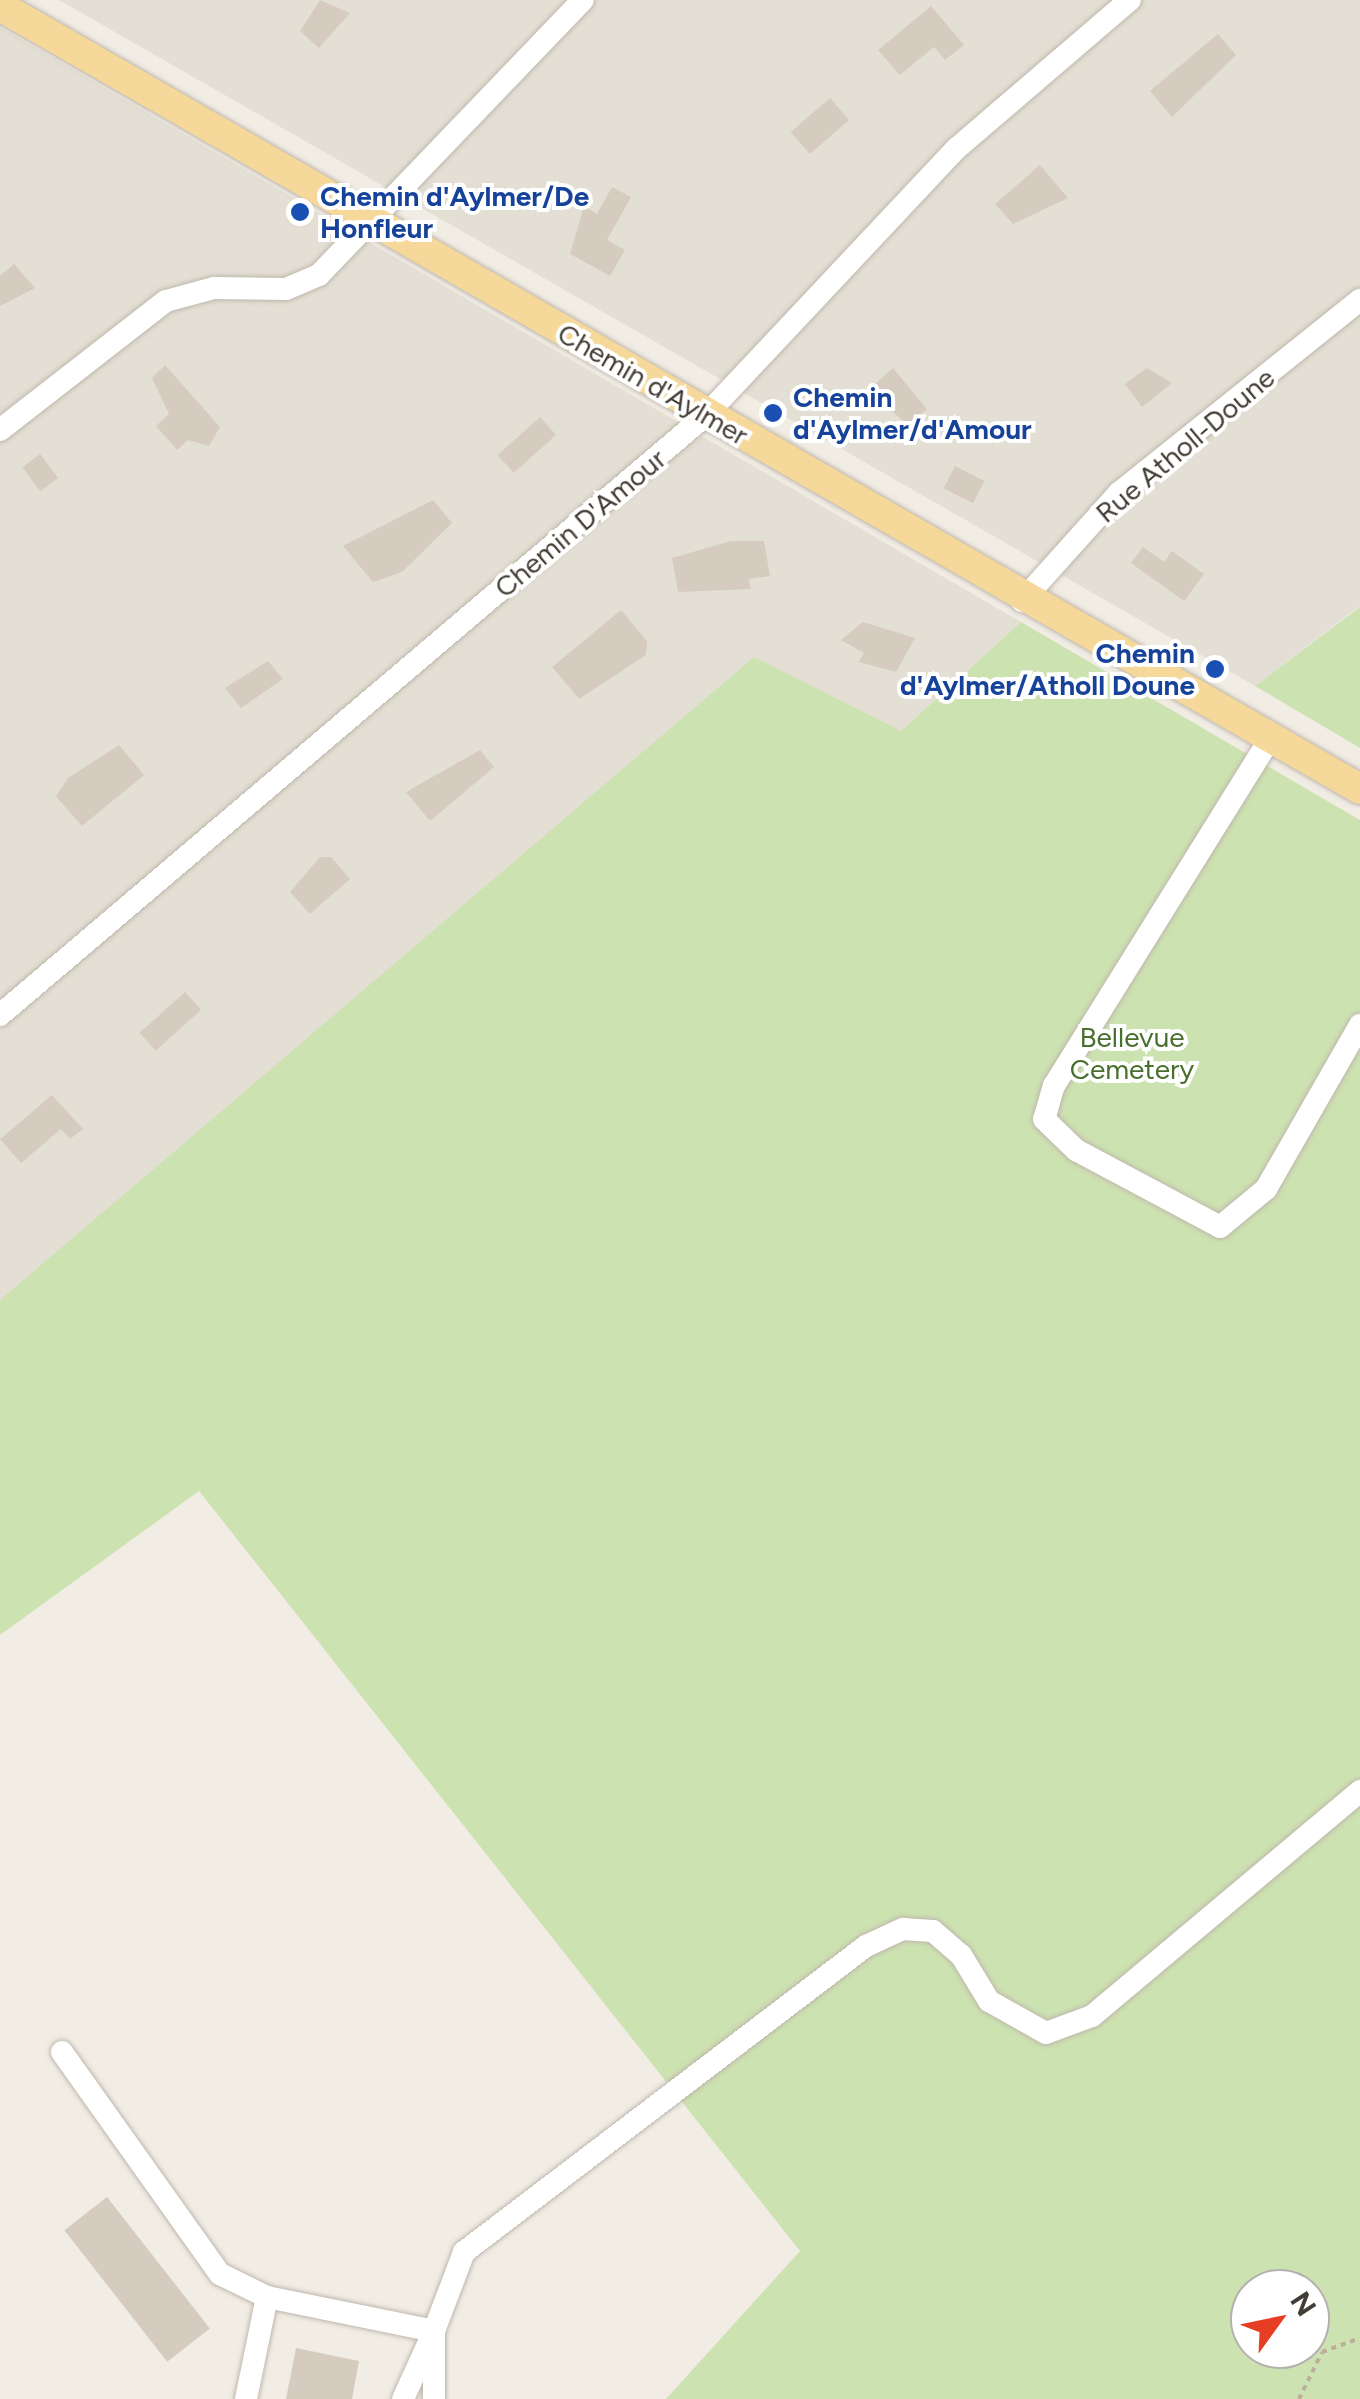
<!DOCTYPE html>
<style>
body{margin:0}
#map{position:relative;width:1360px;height:2399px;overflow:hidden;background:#f1ede5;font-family:Figtree,sans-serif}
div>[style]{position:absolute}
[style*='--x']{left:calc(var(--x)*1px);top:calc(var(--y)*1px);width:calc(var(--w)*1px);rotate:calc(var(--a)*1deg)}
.residential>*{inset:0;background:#e4dfd4}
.green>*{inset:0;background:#cde2b1}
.building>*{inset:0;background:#d5cbbf;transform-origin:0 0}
.path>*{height:4px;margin-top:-2px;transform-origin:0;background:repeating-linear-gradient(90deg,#bcaf9b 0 5px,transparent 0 10px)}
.roads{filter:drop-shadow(0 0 2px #bfb7ac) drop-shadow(0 0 2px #bfb7ac)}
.minor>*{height:22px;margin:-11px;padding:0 11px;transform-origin:11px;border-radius:11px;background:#fff}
.major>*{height:30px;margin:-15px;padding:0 15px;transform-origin:15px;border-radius:15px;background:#f6d99a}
.dots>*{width:28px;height:28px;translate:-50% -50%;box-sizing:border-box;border:5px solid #fff;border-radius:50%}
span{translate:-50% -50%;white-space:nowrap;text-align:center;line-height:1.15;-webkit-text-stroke:8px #fff;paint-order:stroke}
.transit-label{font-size:28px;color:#164399;font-weight:700}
.left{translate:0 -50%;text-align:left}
.right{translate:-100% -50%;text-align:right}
.street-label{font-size:28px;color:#433d35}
.park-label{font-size:28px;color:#496f2e}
.north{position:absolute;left:1230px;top:2269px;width:100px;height:100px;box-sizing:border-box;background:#fff;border:2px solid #b4b1ae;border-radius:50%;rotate:57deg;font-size:28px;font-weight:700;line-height:40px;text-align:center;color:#433d35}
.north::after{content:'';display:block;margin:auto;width:35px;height:45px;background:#e83d25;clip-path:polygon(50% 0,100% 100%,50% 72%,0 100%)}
</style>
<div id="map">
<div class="residential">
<i style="clip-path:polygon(59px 0,1360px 0,1360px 606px,1255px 686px)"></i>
<i style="clip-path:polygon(0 27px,1021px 622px,901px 731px,0 1300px)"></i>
</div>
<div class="green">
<i style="clip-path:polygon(1360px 607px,1360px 748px,1255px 686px)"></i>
<i style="clip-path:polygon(evenodd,1021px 622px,1360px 820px,1360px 2399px,666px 2399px,800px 2251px,199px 1491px,0 1635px,0 1300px,754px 657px,901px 731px,1021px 622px,1250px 2289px,1310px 2289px,1310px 2349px,1250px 2349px,1250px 2289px)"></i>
</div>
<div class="building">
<i style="clip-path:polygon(320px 0,350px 13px,319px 48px,300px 31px)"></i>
<i style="clip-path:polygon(931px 6px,964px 45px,945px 60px,934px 47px,900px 75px,878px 50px)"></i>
<i style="clip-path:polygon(1218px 34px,1236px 55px,1172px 117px,1150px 91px)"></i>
<i style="left:830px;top:98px;width:29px;height:52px;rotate:49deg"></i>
<i style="clip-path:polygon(1040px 165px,1068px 198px,1013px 224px,995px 204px)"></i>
<i style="clip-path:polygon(612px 187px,631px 197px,607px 240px,625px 250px,610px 276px,570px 254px,584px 206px,597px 214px)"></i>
<i style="clip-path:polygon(14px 264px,35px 288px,0 306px,0 276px)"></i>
<i style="clip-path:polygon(165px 365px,220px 427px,209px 446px,188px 440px,177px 450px,156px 426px,169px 414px,152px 378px)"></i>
<i style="clip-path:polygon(893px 368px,927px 409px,908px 425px,868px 390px)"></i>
<i style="clip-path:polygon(1147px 368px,1172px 383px,1142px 407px,1125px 384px)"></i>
<i style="left:540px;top:417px;width:24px;height:57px;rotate:48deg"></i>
<i style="left:40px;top:454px;width:30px;height:22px;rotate:53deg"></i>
<i style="left:955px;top:466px;width:33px;height:25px;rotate:27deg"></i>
<i style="clip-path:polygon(433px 500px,452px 523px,402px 572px,373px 582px,343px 546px)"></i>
<i style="clip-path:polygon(731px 541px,764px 541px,770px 576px,749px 579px,751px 589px,678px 592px,672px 558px)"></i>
<i style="clip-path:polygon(1143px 547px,1164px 562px,1172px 551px,1204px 574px,1184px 601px,1131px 563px)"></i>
<i style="clip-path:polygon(621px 610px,647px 641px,646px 655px,579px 699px,552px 667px)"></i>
<i style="clip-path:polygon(863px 622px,915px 638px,896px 672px,859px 662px,864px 653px,841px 640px)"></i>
<i style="clip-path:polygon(268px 661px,283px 679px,241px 708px,225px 688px)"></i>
<i style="clip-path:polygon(119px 745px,144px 775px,82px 826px,56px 796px,68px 778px)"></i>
<i style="clip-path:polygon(480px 750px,494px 767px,430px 821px,406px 792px)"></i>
<i style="clip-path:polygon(320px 857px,331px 857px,350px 879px,310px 914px,290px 892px)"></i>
<i style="left:185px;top:992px;width:24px;height:61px;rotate:48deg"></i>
<i style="clip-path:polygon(52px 1095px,83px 1129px,70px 1139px,61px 1129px,21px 1163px,0 1139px)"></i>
<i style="left:107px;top:2197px;width:167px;height:54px;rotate:52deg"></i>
<i style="clip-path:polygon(296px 2348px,359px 2361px,352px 2399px,286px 2399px)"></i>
</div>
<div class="path">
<i style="--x:1299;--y:2399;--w:52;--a:-63.9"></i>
<i style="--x:1322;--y:2352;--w:40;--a:-20.2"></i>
</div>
<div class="roads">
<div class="minor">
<i style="--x:0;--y:430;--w:210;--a:-37.9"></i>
<i style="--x:166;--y:301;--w:50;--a:-15.2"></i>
<i style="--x:214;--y:288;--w:72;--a:0.8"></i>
<i style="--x:286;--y:289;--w:36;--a:-23"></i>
<i style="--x:319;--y:275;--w:381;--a:-46.2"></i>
<i style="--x:1022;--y:601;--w:145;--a:-48.1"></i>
<i style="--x:1119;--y:493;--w:309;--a:-38.7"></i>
<i style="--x:1271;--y:737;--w:410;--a:121.9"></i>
<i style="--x:1054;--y:1085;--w:35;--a:106"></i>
<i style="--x:1044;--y:1119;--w:45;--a:44.1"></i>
<i style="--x:1076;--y:1150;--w:163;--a:28.1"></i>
<i style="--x:1220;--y:1227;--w:60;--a:-39.6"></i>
<i style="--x:1266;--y:1189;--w:189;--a:-60.2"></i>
<i style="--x:0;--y:1015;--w:927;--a:-40.36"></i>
<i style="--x:706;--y:415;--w:365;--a:-46.8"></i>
<i style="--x:956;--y:149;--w:229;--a:-40.6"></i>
<i style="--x:62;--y:2052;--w:272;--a:54.6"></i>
<i style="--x:220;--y:2274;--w:52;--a:26.1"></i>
<i style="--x:267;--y:2297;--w:170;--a:11.5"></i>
<i style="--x:434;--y:2331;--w:85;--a:-69.2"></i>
<i style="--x:464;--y:2252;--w:505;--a:-37.28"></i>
<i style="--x:866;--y:1946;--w:41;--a:-24.7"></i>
<i style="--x:903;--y:1929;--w:30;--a:4"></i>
<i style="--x:933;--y:1931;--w:37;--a:41"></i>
<i style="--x:961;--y:1955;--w:54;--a:58.7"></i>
<i style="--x:989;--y:2001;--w:65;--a:29.3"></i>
<i style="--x:1046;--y:2033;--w:49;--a:-20.3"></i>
<i style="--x:1092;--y:2016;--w:350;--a:-40"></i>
<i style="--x:246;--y:2399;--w:104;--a:-78.4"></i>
<i style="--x:403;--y:2399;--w:75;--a:-65.5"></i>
<i style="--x:434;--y:2331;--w:68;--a:90"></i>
</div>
<div class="major">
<i style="--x:0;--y:6;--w:1569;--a:29.93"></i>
</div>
</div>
<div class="dots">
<i style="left:300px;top:212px;background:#1a4fb4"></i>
<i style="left:773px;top:413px;background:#1a4fb4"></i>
<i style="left:1215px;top:669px;background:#1a4fb4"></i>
</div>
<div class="transit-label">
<span class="left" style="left:320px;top:212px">Chemin d'Aylmer/De<br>Honfleur</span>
<span class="left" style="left:793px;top:413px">Chemin<br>d'Aylmer/d'Amour</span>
<span class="right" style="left:1195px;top:669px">Chemin<br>d'Aylmer/Atholl Doune</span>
</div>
<div class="street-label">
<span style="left:653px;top:384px;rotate:30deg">Chemin d'Aylmer</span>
<span style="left:1185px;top:445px;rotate:-40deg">Rue Atholl-Doune</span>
<span style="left:580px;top:523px;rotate:-40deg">Chemin D'Amour</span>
</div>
<div class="park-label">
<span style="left:1132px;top:1053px">Bellevue<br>Cemetery</span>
</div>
<div class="north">N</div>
</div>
